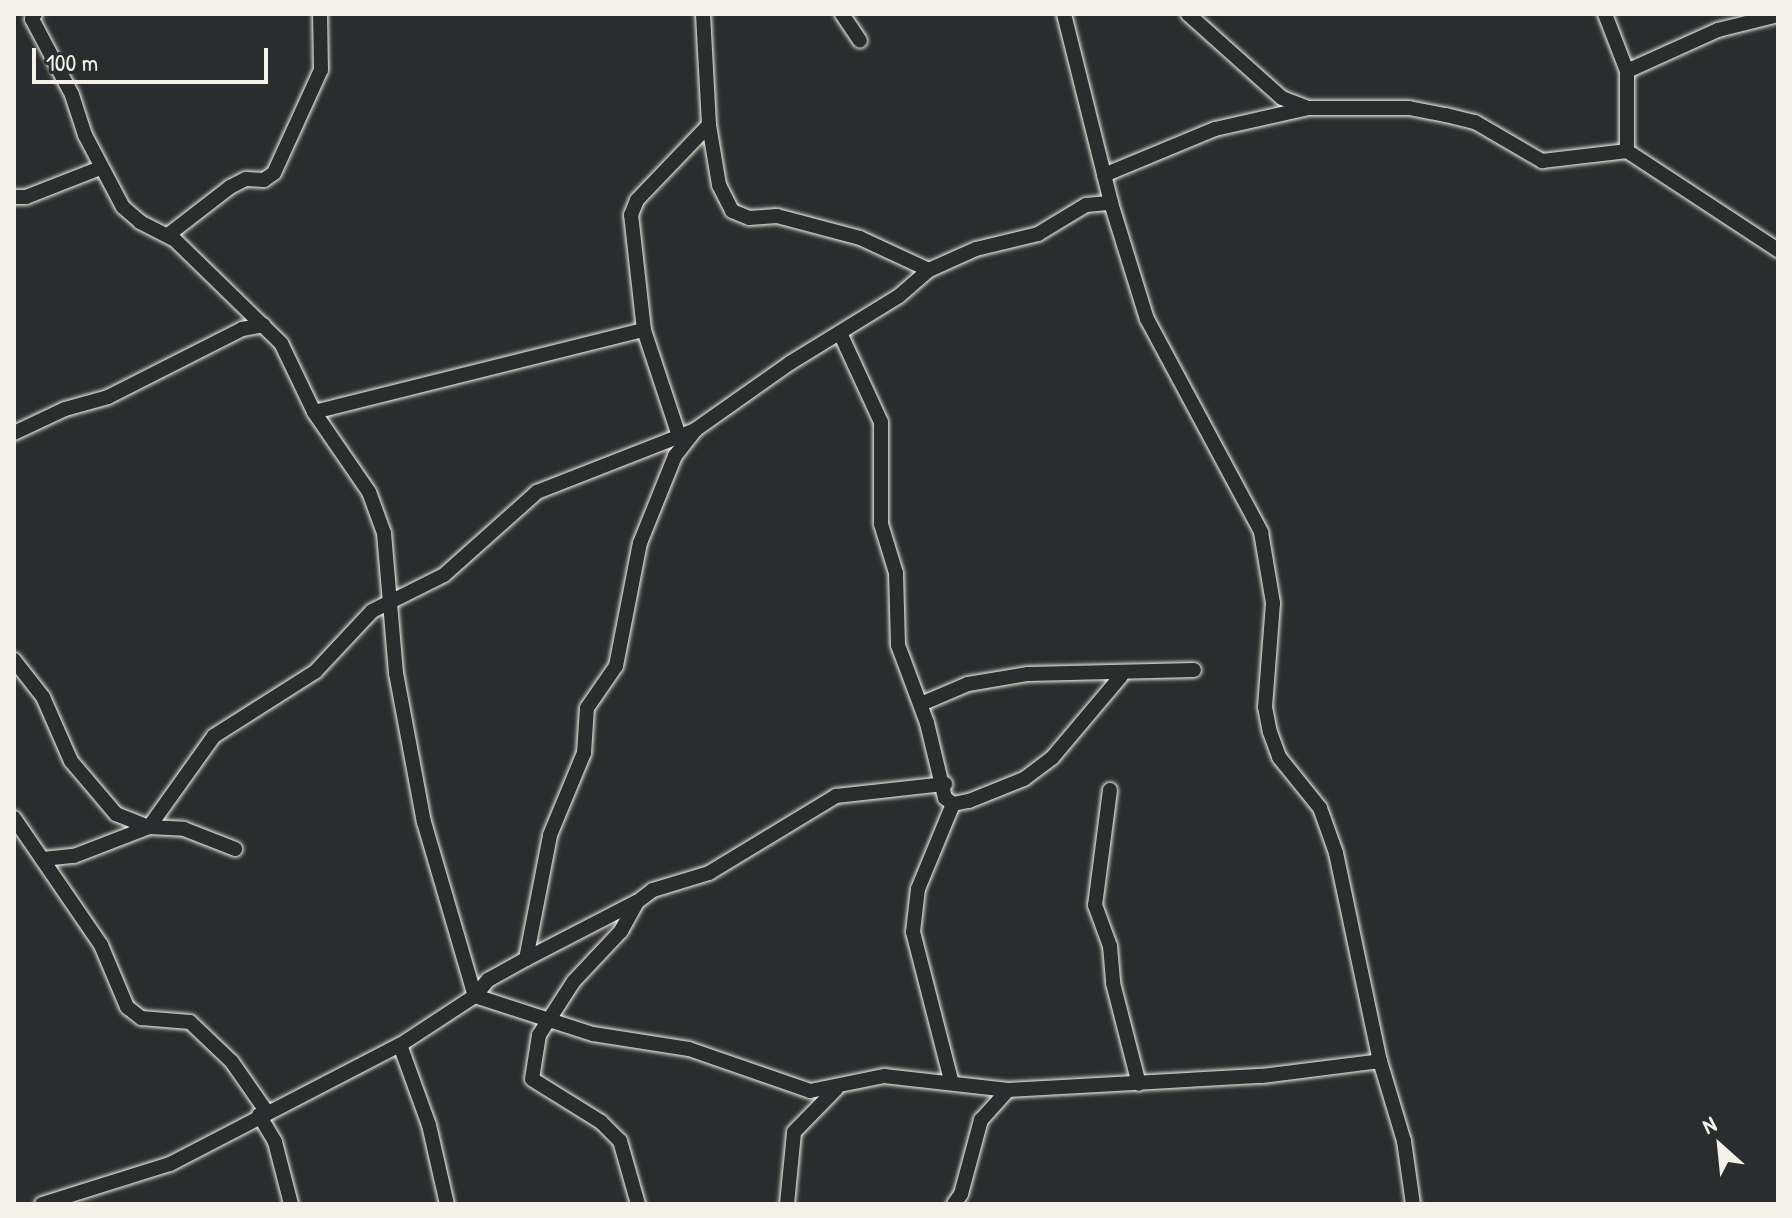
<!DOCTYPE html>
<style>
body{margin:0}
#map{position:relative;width:1792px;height:1218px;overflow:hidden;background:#2a2d2e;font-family:"Patrick Hand",sans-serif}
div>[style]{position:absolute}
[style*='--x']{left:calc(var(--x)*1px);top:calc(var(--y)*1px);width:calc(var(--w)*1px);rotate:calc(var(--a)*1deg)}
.roads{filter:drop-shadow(0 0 2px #f4f1e8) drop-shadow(0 0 2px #f4f1e8)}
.street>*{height:14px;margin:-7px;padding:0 7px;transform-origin:7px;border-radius:7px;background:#2a2d2e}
span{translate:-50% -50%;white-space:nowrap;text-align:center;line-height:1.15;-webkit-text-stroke:8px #2a2d2e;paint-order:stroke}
.frame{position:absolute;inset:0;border:16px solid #f4f1e8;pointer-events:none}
.north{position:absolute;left:1680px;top:1106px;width:80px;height:80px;-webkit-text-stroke:6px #2a2d2e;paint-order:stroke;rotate:333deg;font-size:22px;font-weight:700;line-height:32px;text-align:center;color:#f4f1e8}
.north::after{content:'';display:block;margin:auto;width:28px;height:36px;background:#f4f1e8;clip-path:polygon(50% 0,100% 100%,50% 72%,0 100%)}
.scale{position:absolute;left:32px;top:48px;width:236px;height:36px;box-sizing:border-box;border:4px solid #f4f1e8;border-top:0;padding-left:10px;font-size:24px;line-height:28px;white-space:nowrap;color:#f4f1e8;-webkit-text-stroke:6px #2a2d2e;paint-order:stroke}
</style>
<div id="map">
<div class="roads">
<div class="street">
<i style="--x:35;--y:14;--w:6;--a:121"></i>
<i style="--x:32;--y:19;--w:86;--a:62.2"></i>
<i style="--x:72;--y:95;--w:42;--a:72"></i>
<i style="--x:85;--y:135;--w:81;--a:62.2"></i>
<i style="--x:123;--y:207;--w:23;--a:41"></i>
<i style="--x:140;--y:222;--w:39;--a:27"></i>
<i style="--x:175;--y:240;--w:148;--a:44.2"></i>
<i style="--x:281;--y:343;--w:76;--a:64.4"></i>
<i style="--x:314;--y:412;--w:97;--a:55.5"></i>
<i style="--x:369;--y:492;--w:44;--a:69.9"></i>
<i style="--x:384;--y:533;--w:141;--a:85.1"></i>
<i style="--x:396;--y:673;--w:152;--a:79.4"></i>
<i style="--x:424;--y:822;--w:181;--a:73.7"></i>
<i style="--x:703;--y:14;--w:111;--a:86.9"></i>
<i style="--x:709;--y:125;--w:61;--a:80.5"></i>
<i style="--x:719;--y:185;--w:29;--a:63"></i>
<i style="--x:732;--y:211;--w:18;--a:22"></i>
<i style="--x:749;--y:218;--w:28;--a:-4"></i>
<i style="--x:777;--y:216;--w:86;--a:14.8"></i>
<i style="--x:860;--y:238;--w:76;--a:24.9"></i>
<i style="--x:842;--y:14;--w:32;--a:56"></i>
<i style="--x:1064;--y:14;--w:195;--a:76"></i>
<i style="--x:1111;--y:203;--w:121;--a:72.8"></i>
<i style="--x:1147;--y:319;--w:242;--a:61.8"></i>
<i style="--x:1261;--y:532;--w:72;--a:80.4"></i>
<i style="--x:1273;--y:603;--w:104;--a:94.4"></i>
<i style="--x:1265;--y:707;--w:25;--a:79"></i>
<i style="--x:1270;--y:732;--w:27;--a:70"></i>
<i style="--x:1279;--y:757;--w:65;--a:51.2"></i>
<i style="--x:1320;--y:808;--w:48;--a:70.4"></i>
<i style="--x:1336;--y:853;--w:213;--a:78.1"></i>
<i style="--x:1380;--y:1061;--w:84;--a:73.3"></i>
<i style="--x:1404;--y:1141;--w:64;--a:81.9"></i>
<i style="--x:1188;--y:14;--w:126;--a:41.8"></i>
<i style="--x:1282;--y:98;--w:28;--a:21"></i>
<i style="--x:1308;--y:108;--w:101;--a:0"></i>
<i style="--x:1409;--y:108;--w:38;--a:11"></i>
<i style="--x:1446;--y:115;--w:30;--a:14"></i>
<i style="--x:1475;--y:122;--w:78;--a:30.2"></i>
<i style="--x:1542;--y:161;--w:86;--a:-6.7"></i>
<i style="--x:1627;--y:151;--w:181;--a:33.3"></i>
<i style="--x:1605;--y:14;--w:61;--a:68.9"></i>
<i style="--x:1627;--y:71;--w:80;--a:90"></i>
<i style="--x:1627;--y:71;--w:100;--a:-24.3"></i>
<i style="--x:1718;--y:30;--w:62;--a:-14"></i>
<i style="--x:1104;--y:175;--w:120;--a:-22.5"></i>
<i style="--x:1215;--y:129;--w:95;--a:-12.7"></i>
<i style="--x:14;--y:197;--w:12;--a:0"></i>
<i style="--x:26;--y:197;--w:79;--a:-21.4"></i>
<i style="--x:168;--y:235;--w:78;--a:-37.7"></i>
<i style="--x:230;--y:187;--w:18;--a:-27"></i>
<i style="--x:246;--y:179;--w:18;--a:3"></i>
<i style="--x:264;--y:180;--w:12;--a:-35"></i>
<i style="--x:274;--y:173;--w:113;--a:-65.5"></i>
<i style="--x:321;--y:70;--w:56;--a:-91"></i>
<i style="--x:840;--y:333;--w:98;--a:65.3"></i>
<i style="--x:881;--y:422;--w:102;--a:90"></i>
<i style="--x:881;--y:524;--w:51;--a:73"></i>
<i style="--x:896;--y:573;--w:72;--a:88.4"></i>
<i style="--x:898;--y:645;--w:83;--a:69.6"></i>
<i style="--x:927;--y:723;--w:77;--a:76.5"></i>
<i style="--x:945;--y:798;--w:10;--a:37"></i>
<i style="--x:953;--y:804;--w:16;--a:-11"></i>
<i style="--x:969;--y:801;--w:59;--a:-21.8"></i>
<i style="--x:1024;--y:779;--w:35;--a:-37"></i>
<i style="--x:1052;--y:758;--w:107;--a:-49.9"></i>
<i style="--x:314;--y:412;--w:340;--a:-14"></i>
<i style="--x:14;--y:433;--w:56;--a:-25.2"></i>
<i style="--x:65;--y:409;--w:45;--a:-15.6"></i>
<i style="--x:108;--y:397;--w:150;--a:-26.9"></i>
<i style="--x:242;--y:329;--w:22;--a:-10"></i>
<i style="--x:679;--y:436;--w:112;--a:-108.3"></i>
<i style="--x:644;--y:330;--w:116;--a:-96.4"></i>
<i style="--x:631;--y:215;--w:16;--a:-68"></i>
<i style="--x:637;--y:200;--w:104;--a:-46.2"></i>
<i style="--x:14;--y:660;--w:47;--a:51.9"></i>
<i style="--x:43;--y:697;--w:70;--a:66.4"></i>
<i style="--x:71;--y:761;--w:70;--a:49.7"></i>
<i style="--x:116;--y:814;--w:35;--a:22"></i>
<i style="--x:149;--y:827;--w:35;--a:3"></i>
<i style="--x:184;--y:829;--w:55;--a:21.4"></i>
<i style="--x:921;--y:704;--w:51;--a:-23.1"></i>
<i style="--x:968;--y:684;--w:61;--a:-9.5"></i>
<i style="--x:1028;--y:674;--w:166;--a:-1.4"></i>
<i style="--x:1110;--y:790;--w:116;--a:97.4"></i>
<i style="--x:1095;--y:905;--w:44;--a:69.9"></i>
<i style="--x:1110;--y:946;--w:37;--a:85"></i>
<i style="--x:1113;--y:983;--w:104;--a:75.6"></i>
<i style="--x:14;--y:818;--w:154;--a:55.6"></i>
<i style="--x:101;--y:945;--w:67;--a:67.2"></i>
<i style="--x:127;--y:1007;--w:18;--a:38"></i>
<i style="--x:141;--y:1018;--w:49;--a:4.7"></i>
<i style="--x:190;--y:1022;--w:58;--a:43.6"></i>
<i style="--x:232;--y:1062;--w:60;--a:55.2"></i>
<i style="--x:43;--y:859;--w:31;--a:-6"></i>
<i style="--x:74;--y:856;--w:80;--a:-21.1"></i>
<i style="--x:149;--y:827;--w:112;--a:-54.5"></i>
<i style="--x:214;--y:736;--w:120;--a:-32.4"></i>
<i style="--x:315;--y:672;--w:83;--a:-46.9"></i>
<i style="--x:372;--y:611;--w:80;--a:-26.6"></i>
<i style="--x:444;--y:575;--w:125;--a:-41.7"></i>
<i style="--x:537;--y:492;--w:170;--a:-21.4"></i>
<i style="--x:695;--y:430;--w:116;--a:-35.2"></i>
<i style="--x:790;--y:363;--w:128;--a:-31.6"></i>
<i style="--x:899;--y:296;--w:40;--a:-41"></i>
<i style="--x:929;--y:270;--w:51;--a:-24.1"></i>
<i style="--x:976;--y:249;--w:64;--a:-13.6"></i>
<i style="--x:1038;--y:234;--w:56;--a:-31.1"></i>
<i style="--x:1086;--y:205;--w:25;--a:-5"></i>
<i style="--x:526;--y:959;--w:124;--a:-27.4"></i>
<i style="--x:475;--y:996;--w:21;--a:-51"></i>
<i style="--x:488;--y:980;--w:43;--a:-28.9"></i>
<i style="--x:526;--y:959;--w:126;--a:-79"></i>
<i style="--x:550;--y:835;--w:89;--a:-67.5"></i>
<i style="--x:584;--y:753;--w:45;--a:-86.2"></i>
<i style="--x:587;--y:708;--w:51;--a:-55.4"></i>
<i style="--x:616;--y:666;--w:125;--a:-79"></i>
<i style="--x:640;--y:543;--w:94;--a:-68.1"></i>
<i style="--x:675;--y:456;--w:33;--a:-52"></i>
<i style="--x:400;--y:1045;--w:85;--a:70.1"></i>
<i style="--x:429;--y:1125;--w:81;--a:77.2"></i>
<i style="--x:951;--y:1080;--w:153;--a:-104.4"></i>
<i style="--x:913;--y:932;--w:43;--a:-83.4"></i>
<i style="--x:918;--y:889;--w:92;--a:-67.6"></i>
<i style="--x:259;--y:1115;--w:31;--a:59"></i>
<i style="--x:275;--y:1142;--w:64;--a:75.5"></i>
<i style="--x:42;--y:1204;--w:134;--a:-17.4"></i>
<i style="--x:170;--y:1164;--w:259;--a:-27.4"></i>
<i style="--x:400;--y:1045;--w:90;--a:-33.2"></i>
<i style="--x:475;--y:996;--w:124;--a:17.9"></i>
<i style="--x:593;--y:1034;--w:97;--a:8.9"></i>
<i style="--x:689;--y:1049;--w:128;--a:19.1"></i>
<i style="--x:810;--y:1091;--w:76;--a:-11.5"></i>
<i style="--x:884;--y:1076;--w:125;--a:6.4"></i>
<i style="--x:1008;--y:1090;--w:254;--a:-3.2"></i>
<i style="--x:1262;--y:1076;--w:119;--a:-7.2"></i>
<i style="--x:638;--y:1204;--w:66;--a:-105.9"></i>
<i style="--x:620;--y:1141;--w:27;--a:-135"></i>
<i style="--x:601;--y:1122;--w:81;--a:-148.1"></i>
<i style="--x:532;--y:1079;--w:45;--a:-81"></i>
<i style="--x:539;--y:1035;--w:64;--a:-57.1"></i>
<i style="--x:574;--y:981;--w:69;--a:-46.8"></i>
<i style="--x:621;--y:931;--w:33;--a:-61"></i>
<i style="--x:637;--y:902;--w:20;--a:-37"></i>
<i style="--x:653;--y:890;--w:59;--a:-16.9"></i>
<i style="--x:709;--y:873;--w:149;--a:-31.2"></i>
<i style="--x:836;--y:796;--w:110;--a:-6.3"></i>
<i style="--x:787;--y:1204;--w:72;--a:-84.4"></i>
<i style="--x:794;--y:1132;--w:60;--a:-45.7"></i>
<i style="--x:954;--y:1204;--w:12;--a:-55"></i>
<i style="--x:961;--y:1194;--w:77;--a:-74.9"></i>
<i style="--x:981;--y:1120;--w:40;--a:-48"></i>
</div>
</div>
<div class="frame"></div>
<div class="north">N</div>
<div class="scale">100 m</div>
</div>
